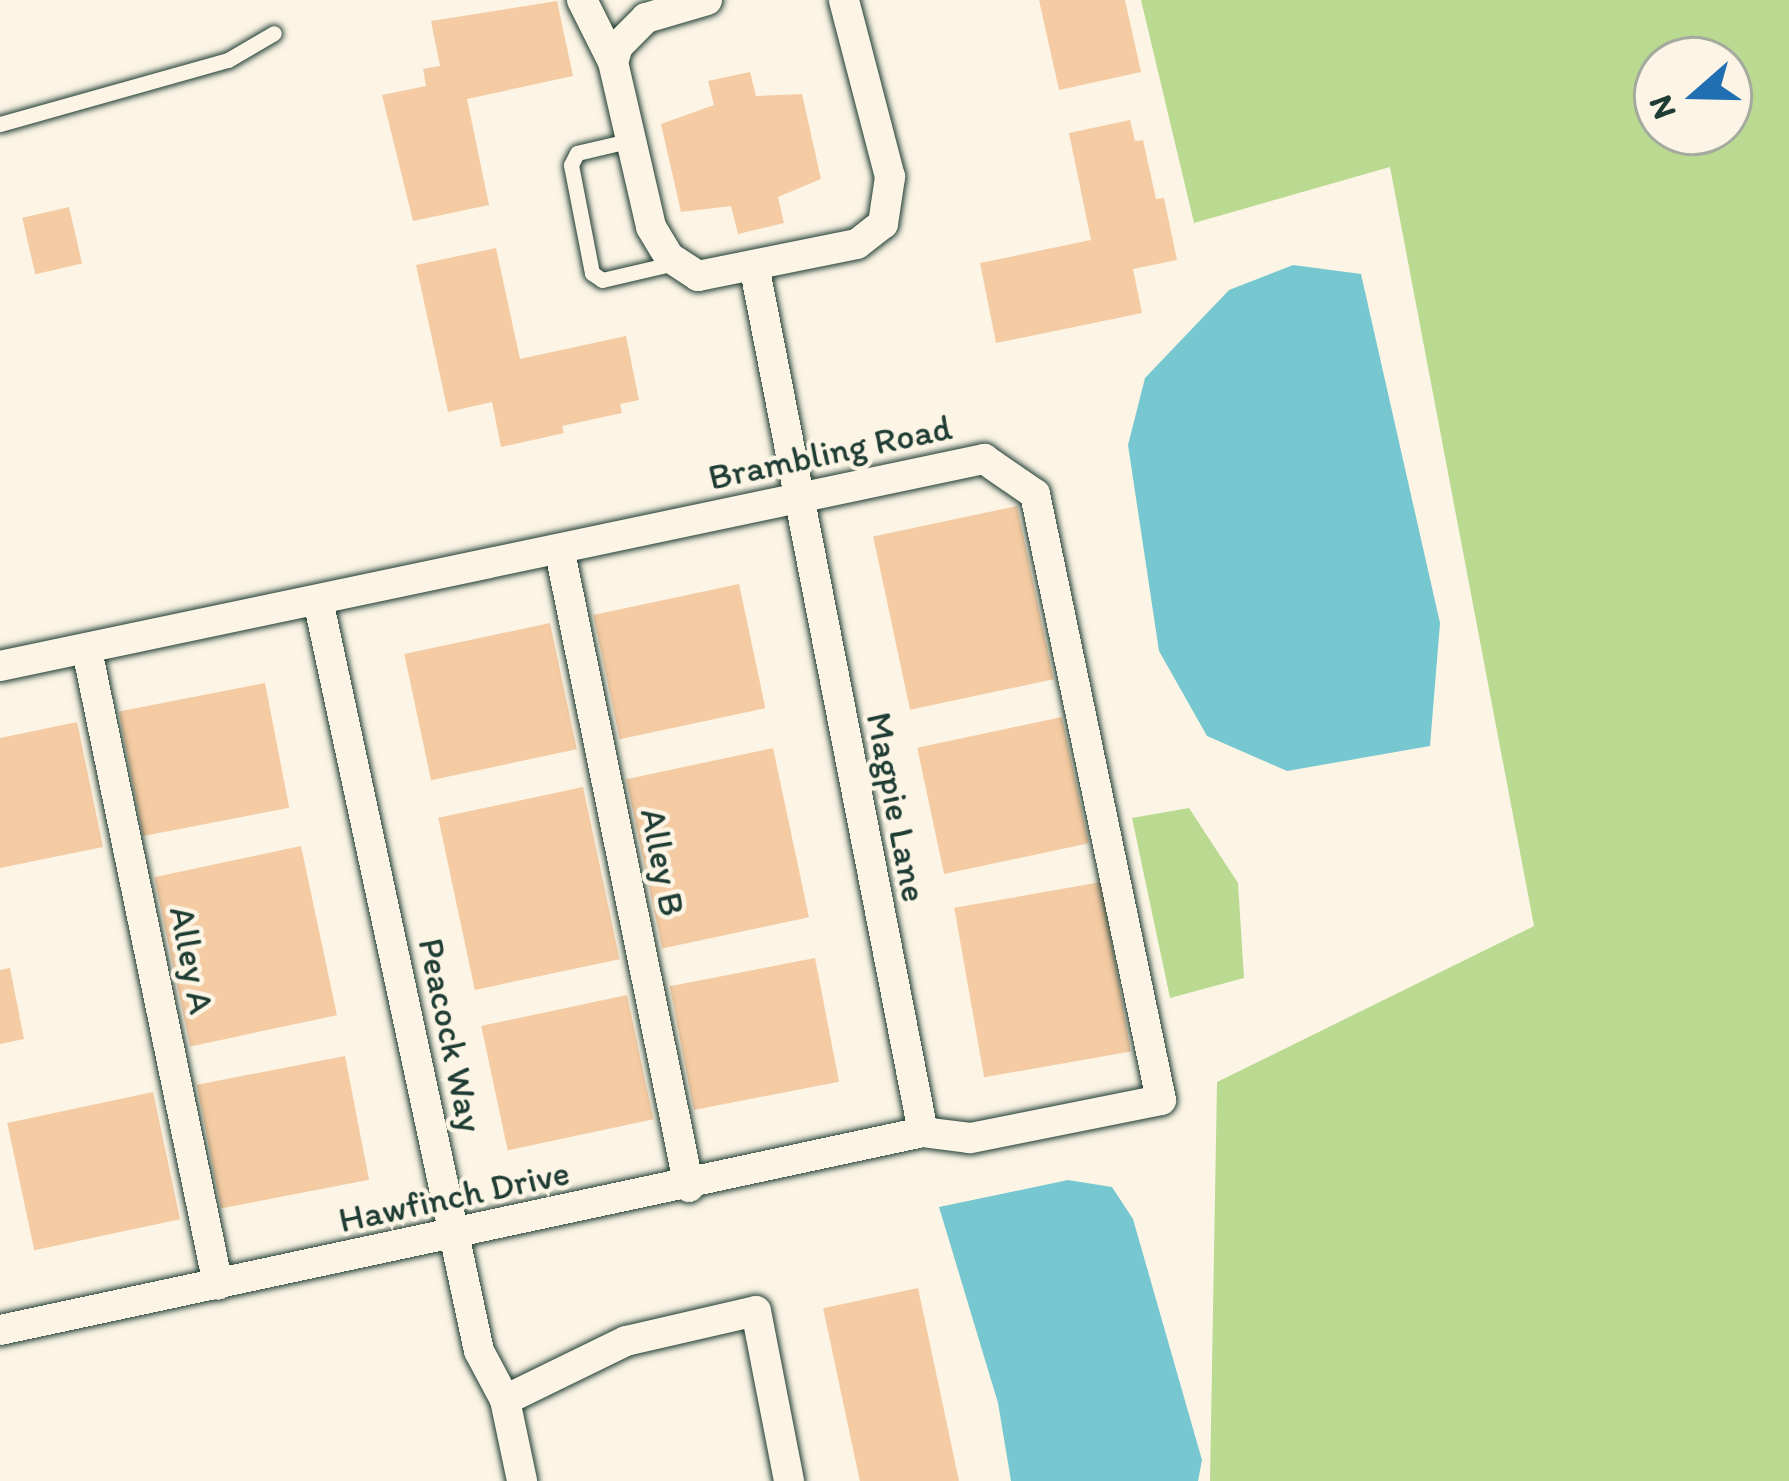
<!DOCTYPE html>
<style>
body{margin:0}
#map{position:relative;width:1789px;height:1481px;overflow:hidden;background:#fcf5e5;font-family:Itim,sans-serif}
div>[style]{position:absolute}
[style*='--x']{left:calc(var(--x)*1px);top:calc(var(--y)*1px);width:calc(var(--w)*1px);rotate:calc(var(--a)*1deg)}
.green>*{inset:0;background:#bada92}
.water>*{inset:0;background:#77c7d1}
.building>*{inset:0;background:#f4cba3;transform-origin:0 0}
.roads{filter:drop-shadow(0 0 3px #1f3d34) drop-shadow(0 0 3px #1f3d34)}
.service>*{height:15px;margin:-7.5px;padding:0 7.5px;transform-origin:7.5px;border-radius:7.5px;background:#fcf5e5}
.minor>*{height:30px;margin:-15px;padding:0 15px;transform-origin:15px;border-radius:15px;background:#fcf5e5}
span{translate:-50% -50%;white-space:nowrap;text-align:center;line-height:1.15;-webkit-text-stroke:9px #fcf5e5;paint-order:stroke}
.street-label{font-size:36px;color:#1f3d34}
.north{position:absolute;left:1633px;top:36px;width:120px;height:120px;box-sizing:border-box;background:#fcf5e5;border:3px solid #a4ab9e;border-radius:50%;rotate:250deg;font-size:33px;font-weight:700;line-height:48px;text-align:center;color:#1f3d34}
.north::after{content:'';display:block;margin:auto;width:42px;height:54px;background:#1f6fb2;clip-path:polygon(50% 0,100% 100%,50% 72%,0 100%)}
</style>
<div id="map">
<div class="green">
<i style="clip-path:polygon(evenodd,1141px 0,1789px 0,1789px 1481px,1210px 1481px,1217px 1082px,1534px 926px,1390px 167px,1194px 223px,1141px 0,1729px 60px,1729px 132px,1657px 132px,1657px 60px,1729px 60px)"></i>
<i style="clip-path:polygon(1189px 808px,1238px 883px,1244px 978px,1170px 998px,1132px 818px)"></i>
</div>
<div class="water">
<i style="clip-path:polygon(1293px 265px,1361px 274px,1440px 623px,1430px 746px,1287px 771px,1207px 736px,1159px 651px,1128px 445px,1145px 378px,1229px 290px)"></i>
<i style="clip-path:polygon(1068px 1180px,1112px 1187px,1133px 1219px,1202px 1460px,1198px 1481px,1011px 1481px,998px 1403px,939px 1207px)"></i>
</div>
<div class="building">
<i style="clip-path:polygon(1039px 0,1125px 0,1141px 72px,1059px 90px)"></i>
<i style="clip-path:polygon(557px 1px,573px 76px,467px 99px,489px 205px,413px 221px,382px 95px,426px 86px,423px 69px,440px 66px,431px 21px)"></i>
<i style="clip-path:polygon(750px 72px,756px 96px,802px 94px,821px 179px,778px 197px,784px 223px,738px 234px,731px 206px,681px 212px,661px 124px,714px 105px,708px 81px)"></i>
<i style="clip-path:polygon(1130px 120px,1135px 141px,1143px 140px,1156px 199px,1164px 198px,1177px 260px,1133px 269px,1142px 313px,996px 343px,980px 263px,1091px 240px,1069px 133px)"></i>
<i style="left:69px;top:207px;width:58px;height:48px;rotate:77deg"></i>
<i style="clip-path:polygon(496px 248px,520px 359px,626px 336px,639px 400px,620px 404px,622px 413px,562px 426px,564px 433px,501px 447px,492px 402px,448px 412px,416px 265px)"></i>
<i style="left:1017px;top:506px;width:177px;height:147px;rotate:78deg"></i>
<i style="left:739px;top:584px;width:127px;height:149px;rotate:78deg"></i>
<i style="left:550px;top:623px;width:129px;height:149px;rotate:78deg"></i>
<i style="left:265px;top:683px;width:127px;height:149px;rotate:79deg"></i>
<i style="left:1062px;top:717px;width:129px;height:148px;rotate:78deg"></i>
<i style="clip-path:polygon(77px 722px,103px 847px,0 868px,0 738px)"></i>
<i style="left:773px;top:748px;width:173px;height:150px;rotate:78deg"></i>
<i style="left:583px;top:787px;width:176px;height:148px;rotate:78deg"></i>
<i style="left:301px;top:846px;width:173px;height:150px;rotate:78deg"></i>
<i style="left:1101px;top:882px;width:172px;height:149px;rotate:80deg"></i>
<i style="left:815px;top:958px;width:126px;height:148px;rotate:79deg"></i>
<i style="clip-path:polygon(10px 968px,24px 1039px,0 1044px,0 970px)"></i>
<i style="left:627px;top:995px;width:127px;height:149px;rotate:78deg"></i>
<i style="left:345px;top:1056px;width:126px;height:151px;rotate:79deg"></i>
<i style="left:153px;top:1092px;width:130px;height:149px;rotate:78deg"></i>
<i style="left:918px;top:1288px;width:197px;height:97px;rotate:78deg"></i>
</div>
<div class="roads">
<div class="service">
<i style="--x:0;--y:124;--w:237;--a:-15.7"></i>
<i style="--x:228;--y:60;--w:53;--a:-30.4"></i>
<i style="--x:628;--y:141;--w:52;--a:166.8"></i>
<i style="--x:577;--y:153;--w:13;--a:117"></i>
<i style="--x:571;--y:165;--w:110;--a:79"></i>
<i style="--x:592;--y:273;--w:12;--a:35"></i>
<i style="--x:602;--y:280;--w:75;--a:-13.1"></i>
</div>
<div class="minor">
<i style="--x:582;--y:0;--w:69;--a:63.4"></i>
<i style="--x:707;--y:0;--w:64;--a:163.6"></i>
<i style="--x:646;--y:18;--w:40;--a:135"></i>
<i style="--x:618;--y:46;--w:17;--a:107"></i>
<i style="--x:613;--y:62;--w:169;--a:77"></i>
<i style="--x:651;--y:227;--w:35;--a:59"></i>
<i style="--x:669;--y:257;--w:35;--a:33"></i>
<i style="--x:698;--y:276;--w:162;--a:-11.4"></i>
<i style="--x:857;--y:244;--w:33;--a:-38"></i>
<i style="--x:883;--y:224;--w:48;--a:-81.5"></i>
<i style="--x:890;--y:177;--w:183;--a:-104.6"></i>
<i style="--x:754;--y:265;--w:883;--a:78.97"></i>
<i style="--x:560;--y:552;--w:648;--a:78.52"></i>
<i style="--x:318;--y:600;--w:768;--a:77.9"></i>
<i style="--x:479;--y:1351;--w:55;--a:62"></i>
<i style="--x:505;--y:1400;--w:83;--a:78.1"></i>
<i style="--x:87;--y:650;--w:648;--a:78.34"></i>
<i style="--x:0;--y:666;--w:1006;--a:-11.88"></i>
<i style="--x:984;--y:459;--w:62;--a:34.5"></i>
<i style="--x:1035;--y:494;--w:619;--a:78.25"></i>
<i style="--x:1161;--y:1100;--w:195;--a:168.7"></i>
<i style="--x:970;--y:1138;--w:47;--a:-172.7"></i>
<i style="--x:923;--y:1132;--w:944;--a:167.89"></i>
<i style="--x:505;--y:1400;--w:135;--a:-26"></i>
<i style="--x:626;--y:1341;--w:133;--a:-13"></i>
<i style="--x:756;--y:1311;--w:173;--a:79"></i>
</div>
</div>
<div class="street-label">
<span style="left:830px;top:452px;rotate:-12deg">Brambling Road</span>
<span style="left:897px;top:807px;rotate:79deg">Magpie Lane</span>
<span style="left:663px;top:862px;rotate:79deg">Alley B</span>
<span style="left:192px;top:960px;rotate:79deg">Alley A</span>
<span style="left:451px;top:1035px;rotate:78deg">Peacock Way</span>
<span style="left:454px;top:1196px;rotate:-12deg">Hawfinch Drive</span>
</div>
<div class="north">N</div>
</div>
